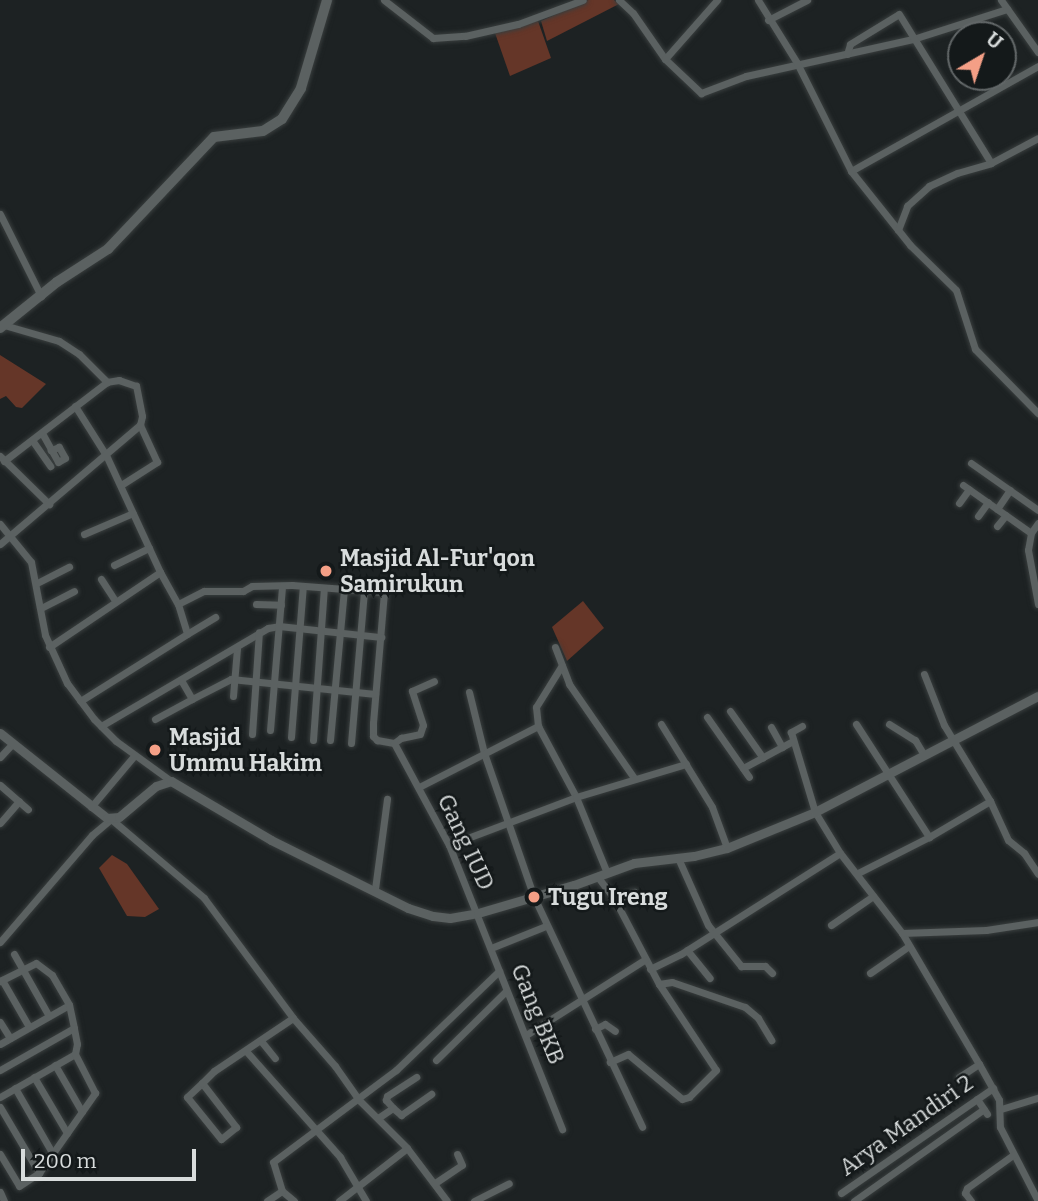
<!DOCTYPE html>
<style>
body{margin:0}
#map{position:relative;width:1038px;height:1201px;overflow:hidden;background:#1d2223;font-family:Bitter,serif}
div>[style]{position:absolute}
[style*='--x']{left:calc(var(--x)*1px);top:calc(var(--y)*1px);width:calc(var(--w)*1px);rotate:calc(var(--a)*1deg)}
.green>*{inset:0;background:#653628}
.roads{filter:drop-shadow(0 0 2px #393e3e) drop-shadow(0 0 2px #393e3e)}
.minor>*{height:7px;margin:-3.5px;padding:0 3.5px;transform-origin:3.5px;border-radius:3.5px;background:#5b6161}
.tertiary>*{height:9px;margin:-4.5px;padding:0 4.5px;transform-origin:4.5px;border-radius:4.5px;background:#5b6161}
.secondary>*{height:10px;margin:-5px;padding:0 5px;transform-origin:5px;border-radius:5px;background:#5b6161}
.dots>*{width:19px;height:19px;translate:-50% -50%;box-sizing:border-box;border:4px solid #14191a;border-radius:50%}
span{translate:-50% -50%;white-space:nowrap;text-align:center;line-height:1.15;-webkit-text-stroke:5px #14191a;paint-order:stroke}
.poi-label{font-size:23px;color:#d8dcdc;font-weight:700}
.left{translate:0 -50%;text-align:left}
.street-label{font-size:23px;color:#d8dcdc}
.north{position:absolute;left:947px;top:21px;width:70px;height:70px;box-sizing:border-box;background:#14191a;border:2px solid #626768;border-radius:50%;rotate:39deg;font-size:19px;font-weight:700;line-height:28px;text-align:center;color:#d8dcdc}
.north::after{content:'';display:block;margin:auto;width:24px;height:32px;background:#f49f86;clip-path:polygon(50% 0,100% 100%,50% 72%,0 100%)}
.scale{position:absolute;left:21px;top:1149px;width:175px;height:32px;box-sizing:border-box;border:4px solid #d8dcdc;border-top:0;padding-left:9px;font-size:21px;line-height:24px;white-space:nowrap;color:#d8dcdc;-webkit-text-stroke:5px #14191a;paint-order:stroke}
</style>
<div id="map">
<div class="green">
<i style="clip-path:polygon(588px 0,614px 0,619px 4px,547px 41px,541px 21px)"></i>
<i style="clip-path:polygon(538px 21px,551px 58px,510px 76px,495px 33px)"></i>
<i style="clip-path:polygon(0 355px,46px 384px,22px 408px,16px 407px,6px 396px,0 399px)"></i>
<i style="clip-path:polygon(583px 601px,604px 628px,567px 661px,552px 627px)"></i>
<i style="clip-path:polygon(112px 855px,127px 864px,159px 909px,145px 917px,127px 916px,99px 868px)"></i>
</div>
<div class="roads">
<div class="minor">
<i style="--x:384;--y:0;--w:62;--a:37.8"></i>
<i style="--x:433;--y:38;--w:32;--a:-4"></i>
<i style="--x:465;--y:36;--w:54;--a:-12.8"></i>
<i style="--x:518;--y:24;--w:69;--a:-20.3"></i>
<i style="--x:619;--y:0;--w:19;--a:43"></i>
<i style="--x:633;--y:13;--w:56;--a:55.2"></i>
<i style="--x:665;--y:59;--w:50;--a:43.4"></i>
<i style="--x:701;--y:93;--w:48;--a:-20.7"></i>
<i style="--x:746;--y:76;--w:171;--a:-12.5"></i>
<i style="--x:913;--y:39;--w:99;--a:-17.7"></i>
<i style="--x:758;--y:0;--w:74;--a:58.2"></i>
<i style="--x:797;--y:63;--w:121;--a:63.4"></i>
<i style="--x:851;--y:171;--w:95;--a:51.4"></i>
<i style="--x:910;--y:245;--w:64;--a:44.4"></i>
<i style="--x:956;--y:290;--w:62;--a:72.1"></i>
<i style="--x:975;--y:349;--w:90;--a:45.5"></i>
<i style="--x:1001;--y:0;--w:64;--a:54.6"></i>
<i style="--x:768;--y:20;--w:44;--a:-27.1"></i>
<i style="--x:847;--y:54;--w:10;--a:-73"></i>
<i style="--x:850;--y:44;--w:57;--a:-31.5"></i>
<i style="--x:899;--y:14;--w:175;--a:58.3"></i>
<i style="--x:665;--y:59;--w:79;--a:-48.6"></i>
<i style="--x:851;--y:171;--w:214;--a:-29.3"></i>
<i style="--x:0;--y:214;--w:92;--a:63.4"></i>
<i style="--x:898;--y:230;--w:26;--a:-69"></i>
<i style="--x:907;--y:206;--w:30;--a:-42"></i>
<i style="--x:929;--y:186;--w:31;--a:-25"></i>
<i style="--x:957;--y:173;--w:35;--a:-16"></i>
<i style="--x:991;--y:163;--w:53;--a:-28"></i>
<i style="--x:4;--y:325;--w:57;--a:16.2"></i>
<i style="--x:59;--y:341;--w:24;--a:33"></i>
<i style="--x:79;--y:354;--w:40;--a:45"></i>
<i style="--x:75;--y:406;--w:58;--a:57.7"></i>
<i style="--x:106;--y:455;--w:129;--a:65.2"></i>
<i style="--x:160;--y:572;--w:37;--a:61"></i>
<i style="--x:178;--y:604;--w:31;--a:73"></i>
<i style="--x:187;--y:634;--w:126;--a:147.9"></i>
<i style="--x:42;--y:433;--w:33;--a:61"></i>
<i style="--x:58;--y:462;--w:8;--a:-30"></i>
<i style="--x:65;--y:458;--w:13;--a:-119"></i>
<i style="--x:59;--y:447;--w:9;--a:159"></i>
<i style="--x:32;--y:440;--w:32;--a:55"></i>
<i style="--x:0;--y:456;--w:69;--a:44.4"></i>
<i style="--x:971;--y:463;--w:82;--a:35"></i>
<i style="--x:121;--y:485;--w:43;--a:-32.6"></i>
<i style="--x:157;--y:462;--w:41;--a:-114.7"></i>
<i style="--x:963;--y:485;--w:83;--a:35.2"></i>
<i style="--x:959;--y:503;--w:17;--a:-54"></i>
<i style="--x:997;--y:509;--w:23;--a:-56"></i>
<i style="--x:978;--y:516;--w:17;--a:-54"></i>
<i style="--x:1038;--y:523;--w:12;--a:125"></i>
<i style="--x:1031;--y:533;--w:17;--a:100"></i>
<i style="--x:1028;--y:550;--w:55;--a:79.5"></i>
<i style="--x:0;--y:524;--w:49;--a:50.8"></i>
<i style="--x:31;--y:562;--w:74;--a:79.1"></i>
<i style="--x:45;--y:635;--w:53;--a:65.4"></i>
<i style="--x:67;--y:683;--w:45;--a:53.1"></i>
<i style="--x:94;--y:719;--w:31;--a:45"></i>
<i style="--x:116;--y:741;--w:68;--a:36"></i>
<i style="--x:997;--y:526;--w:14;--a:-51"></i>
<i style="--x:84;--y:534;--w:53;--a:-23.2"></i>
<i style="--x:0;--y:544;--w:184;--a:-40.4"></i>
<i style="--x:140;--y:425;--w:9;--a:-77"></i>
<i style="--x:142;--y:416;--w:31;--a:-101"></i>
<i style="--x:136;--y:386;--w:18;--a:-161"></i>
<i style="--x:119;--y:380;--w:12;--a:171"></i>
<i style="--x:107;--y:382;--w:130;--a:142.5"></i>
<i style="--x:114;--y:565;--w:39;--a:-26"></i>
<i style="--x:101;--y:579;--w:27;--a:57"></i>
<i style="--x:37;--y:583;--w:36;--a:-27"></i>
<i style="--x:178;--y:604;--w:29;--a:-27"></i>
<i style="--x:204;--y:591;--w:39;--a:0"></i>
<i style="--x:243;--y:591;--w:10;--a:-29"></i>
<i style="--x:252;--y:586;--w:40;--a:-1.4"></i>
<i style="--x:292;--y:585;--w:92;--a:4.4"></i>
<i style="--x:384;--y:592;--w:131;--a:94.8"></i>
<i style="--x:373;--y:723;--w:13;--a:90"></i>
<i style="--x:373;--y:736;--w:6;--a:45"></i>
<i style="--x:377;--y:740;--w:17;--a:10"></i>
<i style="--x:394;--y:743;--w:9;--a:-36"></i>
<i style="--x:401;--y:738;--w:19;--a:-12"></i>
<i style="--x:420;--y:734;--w:9;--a:-72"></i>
<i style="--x:423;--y:725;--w:36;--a:-108"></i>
<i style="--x:412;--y:691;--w:24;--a:-24"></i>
<i style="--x:256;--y:604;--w:25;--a:2"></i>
<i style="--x:41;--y:608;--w:37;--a:-27"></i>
<i style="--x:187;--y:634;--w:33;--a:-31"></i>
<i style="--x:49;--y:647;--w:134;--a:-34"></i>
<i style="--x:555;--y:647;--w:40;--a:69"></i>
<i style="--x:569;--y:684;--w:114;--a:55.3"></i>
<i style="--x:924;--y:674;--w:55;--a:68.6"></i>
<i style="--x:944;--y:725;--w:89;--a:58.8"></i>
<i style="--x:990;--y:801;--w:43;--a:65.2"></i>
<i style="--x:1008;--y:840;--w:21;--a:39"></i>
<i style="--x:1024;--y:853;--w:25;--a:56"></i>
<i style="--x:181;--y:680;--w:22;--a:60"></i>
<i style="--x:192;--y:699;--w:44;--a:-27.1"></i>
<i style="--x:231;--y:679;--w:145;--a:5.9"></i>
<i style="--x:469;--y:692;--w:63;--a:76.2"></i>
<i style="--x:484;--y:753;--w:152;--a:70.9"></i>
<i style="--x:534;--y:897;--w:254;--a:64.8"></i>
<i style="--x:233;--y:696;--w:48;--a:-85.2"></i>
<i style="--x:730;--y:711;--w:57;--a:54.9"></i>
<i style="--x:707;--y:717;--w:73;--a:55"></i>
<i style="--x:155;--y:719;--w:42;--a:-28.4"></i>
<i style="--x:661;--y:724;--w:97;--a:58.4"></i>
<i style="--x:712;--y:807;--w:44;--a:69.9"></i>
<i style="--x:856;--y:724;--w:135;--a:57.1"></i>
<i style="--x:929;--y:837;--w:80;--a:153.1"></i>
<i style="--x:889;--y:724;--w:31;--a:32"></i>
<i style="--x:915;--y:740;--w:17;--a:59"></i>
<i style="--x:101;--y:726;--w:194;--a:-30.4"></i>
<i style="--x:268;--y:628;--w:11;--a:-10"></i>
<i style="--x:279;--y:626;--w:103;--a:6.2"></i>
<i style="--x:538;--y:726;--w:81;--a:61.8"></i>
<i style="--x:576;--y:797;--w:82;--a:67.8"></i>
<i style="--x:802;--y:726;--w:13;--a:151"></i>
<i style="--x:791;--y:732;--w:84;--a:73.3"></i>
<i style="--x:815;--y:812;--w:48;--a:58.6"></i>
<i style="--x:840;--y:853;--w:101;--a:52.2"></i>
<i style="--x:902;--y:933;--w:152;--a:59.6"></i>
<i style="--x:979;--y:1064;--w:41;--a:60.9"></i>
<i style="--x:999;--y:1100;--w:27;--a:88"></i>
<i style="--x:1000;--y:1127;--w:83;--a:62.8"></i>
<i style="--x:771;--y:727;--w:23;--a:61"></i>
<i style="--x:270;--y:730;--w:144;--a:-85.2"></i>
<i style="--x:252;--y:734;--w:102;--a:-86.1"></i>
<i style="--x:291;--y:737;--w:151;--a:-85.5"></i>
<i style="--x:313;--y:740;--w:152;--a:-85.9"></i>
<i style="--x:330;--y:740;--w:153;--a:-84.7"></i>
<i style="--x:351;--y:743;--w:154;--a:-85.1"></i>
<i style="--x:394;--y:743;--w:116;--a:61.7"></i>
<i style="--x:449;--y:845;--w:306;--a:68.3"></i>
<i style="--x:0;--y:757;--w:18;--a:-47"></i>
<i style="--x:743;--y:768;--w:57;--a:-28.4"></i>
<i style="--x:0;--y:785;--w:37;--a:41"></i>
<i style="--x:419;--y:787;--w:134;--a:-27.1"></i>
<i style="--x:538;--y:726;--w:19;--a:-96"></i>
<i style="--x:536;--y:707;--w:49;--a:-58.2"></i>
<i style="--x:91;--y:807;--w:67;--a:-49.9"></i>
<i style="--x:0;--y:823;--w:29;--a:-49"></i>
<i style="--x:929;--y:837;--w:71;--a:-30.5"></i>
<i style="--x:449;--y:845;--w:136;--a:-20.7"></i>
<i style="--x:576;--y:797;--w:115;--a:-16.7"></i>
<i style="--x:678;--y:858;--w:73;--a:65.9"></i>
<i style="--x:708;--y:925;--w:53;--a:51.2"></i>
<i style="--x:741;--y:966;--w:24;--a:0"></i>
<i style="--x:765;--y:966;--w:10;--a:45"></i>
<i style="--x:597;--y:876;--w:30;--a:53"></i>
<i style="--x:615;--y:900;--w:95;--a:62.4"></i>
<i style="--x:659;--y:984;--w:103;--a:56.5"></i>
<i style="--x:716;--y:1070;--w:38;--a:135"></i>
<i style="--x:689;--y:1097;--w:7;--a:164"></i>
<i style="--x:682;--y:1099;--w:70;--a:-140.2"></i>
<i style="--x:628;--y:1054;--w:20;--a:156"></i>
<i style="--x:375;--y:889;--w:91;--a:-82.4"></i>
<i style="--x:615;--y:900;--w:21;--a:-23"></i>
<i style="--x:831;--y:925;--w:51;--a:-34.6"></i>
<i style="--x:902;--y:933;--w:84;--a:-2"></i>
<i style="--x:986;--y:930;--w:53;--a:-8.7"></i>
<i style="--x:0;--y:942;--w:141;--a:-49.3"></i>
<i style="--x:92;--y:835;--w:25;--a:-40"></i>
<i style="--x:111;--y:819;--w:122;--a:40.3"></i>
<i style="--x:204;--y:898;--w:149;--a:53.4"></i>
<i style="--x:293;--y:1018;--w:64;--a:48.8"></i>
<i style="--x:335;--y:1066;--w:42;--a:54.8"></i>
<i style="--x:359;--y:1100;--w:68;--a:45"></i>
<i style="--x:407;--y:1148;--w:66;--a:53"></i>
<i style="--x:491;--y:948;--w:59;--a:-21.8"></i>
<i style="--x:687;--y:950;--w:36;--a:51"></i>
<i style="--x:14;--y:954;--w:71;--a:60.6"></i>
<i style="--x:650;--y:969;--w:34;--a:-26"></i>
<i style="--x:681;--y:954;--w:188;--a:-32.4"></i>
<i style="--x:870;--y:973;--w:47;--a:-34.7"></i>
<i style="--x:2;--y:980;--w:54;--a:60.1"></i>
<i style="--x:0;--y:981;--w:40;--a:-26.6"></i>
<i style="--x:36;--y:963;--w:20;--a:37"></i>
<i style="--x:52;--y:975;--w:34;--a:60"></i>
<i style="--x:69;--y:1005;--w:79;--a:150.5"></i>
<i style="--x:659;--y:984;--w:13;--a:-9"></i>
<i style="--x:672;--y:982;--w:77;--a:18.9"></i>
<i style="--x:745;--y:1007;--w:17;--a:40"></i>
<i style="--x:758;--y:1018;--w:26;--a:59"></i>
<i style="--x:0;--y:1022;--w:19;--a:58"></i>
<i style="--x:595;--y:1029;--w:11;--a:-27"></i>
<i style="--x:605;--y:1024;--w:12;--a:35"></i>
<i style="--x:526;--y:1035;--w:140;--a:-32.4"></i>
<i style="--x:261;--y:1041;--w:22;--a:51"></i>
<i style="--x:246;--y:1051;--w:142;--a:48.4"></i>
<i style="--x:340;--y:1157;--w:51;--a:59.4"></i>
<i style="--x:436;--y:1060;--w:98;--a:-44.6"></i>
<i style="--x:55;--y:1065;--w:54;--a:60.1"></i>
<i style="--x:0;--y:1070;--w:85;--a:-29.6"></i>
<i style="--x:74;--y:1028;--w:24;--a:-102"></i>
<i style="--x:34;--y:1077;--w:65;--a:59.5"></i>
<i style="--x:959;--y:1077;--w:24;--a:-33"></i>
<i style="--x:202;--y:1083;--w:56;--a:52.3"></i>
<i style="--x:236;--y:1127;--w:19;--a:141"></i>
<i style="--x:221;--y:1139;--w:54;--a:-129"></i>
<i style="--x:187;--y:1097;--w:21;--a:-43"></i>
<i style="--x:202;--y:1083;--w:17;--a:-45"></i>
<i style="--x:214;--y:1071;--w:95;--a:-33.9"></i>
<i style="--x:15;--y:1088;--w:76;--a:60.1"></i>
<i style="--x:0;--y:1097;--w:86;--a:-29.8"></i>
<i style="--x:75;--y:1054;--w:10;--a:-79"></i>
<i style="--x:77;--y:1044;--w:16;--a:-101"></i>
<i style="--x:977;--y:1099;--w:18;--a:56"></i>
<i style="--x:0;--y:1107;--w:77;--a:59.4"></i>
<i style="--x:393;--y:1108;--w:11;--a:-131"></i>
<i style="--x:386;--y:1100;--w:4;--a:-76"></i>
<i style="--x:387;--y:1096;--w:35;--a:-33"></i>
<i style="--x:1001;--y:1109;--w:39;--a:-17"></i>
<i style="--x:378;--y:1118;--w:18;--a:-34"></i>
<i style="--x:393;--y:1108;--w:11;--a:41"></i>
<i style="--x:401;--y:1115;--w:37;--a:-35"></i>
<i style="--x:0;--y:1154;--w:37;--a:59"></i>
<i style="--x:19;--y:1186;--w:24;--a:-33"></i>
<i style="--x:39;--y:1173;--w:98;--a:-55"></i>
<i style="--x:95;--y:1093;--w:44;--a:-117.1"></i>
<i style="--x:435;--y:1183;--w:32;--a:-34"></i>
<i style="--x:462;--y:1165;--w:12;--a:-114"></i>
<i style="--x:0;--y:1192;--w:10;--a:66"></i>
<i style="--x:841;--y:1193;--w:185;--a:-34.6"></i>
<i style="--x:267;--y:1201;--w:18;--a:-34"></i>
<i style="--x:294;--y:1201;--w:16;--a:-140"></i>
<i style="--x:282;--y:1191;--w:30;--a:-107"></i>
<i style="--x:273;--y:1162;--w:154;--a:-36.8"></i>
<i style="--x:396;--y:1070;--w:143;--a:-43.9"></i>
<i style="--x:339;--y:1201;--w:86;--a:-37.9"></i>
<i style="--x:474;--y:1201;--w:39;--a:-27"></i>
<i style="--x:854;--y:1201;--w:159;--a:-35.3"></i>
<i style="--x:971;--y:1201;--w:10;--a:-127"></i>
<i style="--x:965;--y:1193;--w:5;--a:-68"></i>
<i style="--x:967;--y:1188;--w:57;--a:-35.7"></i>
</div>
<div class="tertiary">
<i style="--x:0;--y:733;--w:137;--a:38.5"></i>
<i style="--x:107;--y:818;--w:12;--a:-5"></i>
<i style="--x:119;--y:817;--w:48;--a:-40"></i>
<i style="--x:156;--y:786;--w:16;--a:-18"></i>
<i style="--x:171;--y:781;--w:116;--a:30.5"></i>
<i style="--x:271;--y:840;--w:153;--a:26.4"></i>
<i style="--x:408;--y:908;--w:26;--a:18"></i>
<i style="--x:433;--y:916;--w:17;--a:7"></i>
<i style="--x:450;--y:918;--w:28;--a:-10"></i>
<i style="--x:478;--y:913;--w:100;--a:-16.3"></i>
<i style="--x:574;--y:885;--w:64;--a:-20.1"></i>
<i style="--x:634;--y:863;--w:60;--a:-6.7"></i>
<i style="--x:694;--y:856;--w:34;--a:-14"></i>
<i style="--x:727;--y:848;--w:95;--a:-22.2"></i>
<i style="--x:815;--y:812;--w:251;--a:-27.5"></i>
</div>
<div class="secondary">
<i style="--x:0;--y:328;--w:73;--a:-38.9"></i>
<i style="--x:57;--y:282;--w:61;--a:-32.9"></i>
<i style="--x:108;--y:249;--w:154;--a:-46.6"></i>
<i style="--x:214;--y:137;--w:49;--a:-7"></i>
<i style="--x:263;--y:131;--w:22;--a:-32"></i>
<i style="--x:282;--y:119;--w:36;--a:-58"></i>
<i style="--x:301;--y:88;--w:92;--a:-73.5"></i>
</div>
</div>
<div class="dots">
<i style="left:326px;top:571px;background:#f49f86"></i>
<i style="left:155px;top:750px;background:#f49f86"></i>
<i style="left:534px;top:897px;background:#f49f86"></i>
</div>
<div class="poi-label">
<span class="left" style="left:340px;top:571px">Masjid Al-Fur'qon<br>Samirukun</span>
<span class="left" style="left:169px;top:750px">Masjid<br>Ummu Hakim</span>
<span class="left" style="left:548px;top:897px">Tugu Ireng</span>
</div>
<div class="street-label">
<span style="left:466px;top:842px;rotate:65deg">Gang IUD</span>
<span style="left:538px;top:1014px;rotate:68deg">Gang BKB</span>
<span style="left:906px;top:1125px;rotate:-35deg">Arya Mandiri 2</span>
</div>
<div class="north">U</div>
<div class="scale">200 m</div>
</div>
